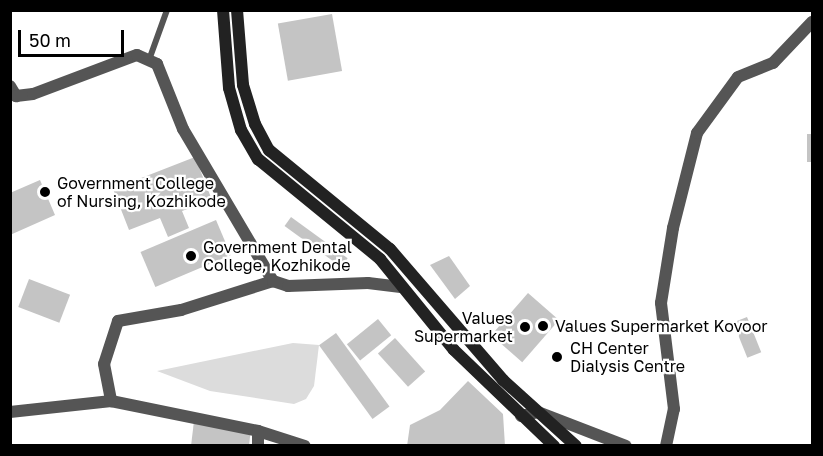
<!DOCTYPE html>
<style>
body{margin:0}
#map{position:relative;width:823px;height:456px;overflow:hidden;background:#fff;font-family:"Golos Text",sans-serif}
div>[style]{position:absolute}
[style*='--x']{left:calc(var(--x)*1px);top:calc(var(--y)*1px);width:calc(var(--w)*1px);rotate:calc(var(--a)*1deg)}
.green>*{inset:0;background:#dcdcdc}
.building>*{inset:0;background:#c4c4c4;transform-origin:0 0}
.service>*{height:6px;margin:-3px;padding:0 3px;transform-origin:3px;border-radius:3px;background:#555}
.minor>*{height:12px;margin:-6px;padding:0 6px;transform-origin:6px;border-radius:6px;background:#555}
.tertiary>*{height:12px;margin:-6px;padding:0 6px;transform-origin:6px;border-radius:6px;background:#555}
.secondary>*{height:12px;margin:-6px;padding:0 6px;transform-origin:6px;border-radius:6px;background:#222}
.dots>*{width:16px;height:16px;translate:-50% -50%;box-sizing:border-box;border:3px solid #fff;border-radius:50%}
span{translate:-50% -50%;white-space:nowrap;text-align:center;line-height:1.15;-webkit-text-stroke:4.5px #fff;paint-order:stroke}
.poi-label{font-size:16px;color:#000}
.left{translate:0 -50%;text-align:left}
.right{translate:-100% -50%;text-align:right}
.frame{position:absolute;inset:0;border:12px solid #000;pointer-events:none}
.scale{position:absolute;left:18px;top:30px;width:106px;height:27px;box-sizing:border-box;border:3px solid #000;border-top:0;padding-left:8px;font-size:18px;line-height:21px;white-space:nowrap;color:#000;-webkit-text-stroke:4px #fff;paint-order:stroke}
</style>
<div id="map">
<div class="green">
<i style="clip-path:polygon(293px 343px,319px 345px,314px 386px,306px 399px,294px 404px,210px 391px,157px 371px)"></i>
</div>
<div class="building">
<i style="left:332px;top:14px;width:58px;height:55px;rotate:80deg"></i>
<i style="left:807px;top:134px;width:5px;height:28px"></i>
<i style="clip-path:polygon(195px 157px,212px 200px,182px 211px,189px 228px,168px 237px,160px 218px,129px 230px,113px 189px)"></i>
<i style="clip-path:polygon(40px 180px,55px 215px,10px 235px,10px 193px)"></i>
<i style="left:291px;top:217px;width:70px;height:11px;rotate:36deg"></i>
<i style="left:216px;top:220px;width:38px;height:82px;rotate:67deg"></i>
<i style="clip-path:polygon(449px 256px,470px 286px,455px 299px,430px 265px)"></i>
<i style="left:29px;top:279px;width:44px;height:30px;rotate:21deg"></i>
<i style="left:528px;top:293px;width:41px;height:56px;rotate:41deg"></i>
<i style="left:747px;top:317px;width:38px;height:15px;rotate:68deg"></i>
<i style="left:378px;top:319px;width:21px;height:40px;rotate:51deg"></i>
<i style="left:336px;top:333px;width:91px;height:21px;rotate:54deg"></i>
<i style="left:395px;top:338px;width:45px;height:23px;rotate:48deg"></i>
<i style="clip-path:polygon(468px 381px,503px 414px,505px 446px,407px 446px,410px 425px,440px 410px)"></i>
<i style="clip-path:polygon(194px 421px,251px 428px,249px 446px,191px 446px)"></i>
</div>
<div class="service">
<i style="--x:149;--y:60;--w:53;--a:-70.2"></i>
</div>
<div class="minor">
<i style="--x:273;--y:281;--w:96;--a:162.5"></i>
<i style="--x:181;--y:310;--w:64;--a:170.1"></i>
<i style="--x:118;--y:321;--w:45;--a:108"></i>
<i style="--x:104;--y:364;--w:38;--a:79"></i>
<i style="--x:111;--y:401;--w:150;--a:11.5"></i>
<i style="--x:258;--y:431;--w:49;--a:17.7"></i>
<i style="--x:10;--y:412;--w:102;--a:-6.2"></i>
<i style="--x:521;--y:416;--w:17;--a:-13"></i>
<i style="--x:538;--y:412;--w:94;--a:21.1"></i>
<i style="--x:258;--y:446;--w:15;--a:-90"></i>
<i style="--x:666;--y:446;--w:38;--a:-78"></i>
<i style="--x:674;--y:409;--w:107;--a:-97"></i>
<i style="--x:661;--y:303;--w:76;--a:-80.9"></i>
<i style="--x:673;--y:228;--w:98;--a:-75.8"></i>
<i style="--x:697;--y:133;--w:69;--a:-53.8"></i>
<i style="--x:738;--y:77;--w:38;--a:-22"></i>
<i style="--x:773;--y:63;--w:57;--a:-46.4"></i>
</div>
<div class="tertiary">
<i style="--x:10;--y:86;--w:12;--a:59"></i>
<i style="--x:16;--y:96;--w:17;--a:-7"></i>
<i style="--x:33;--y:94;--w:111;--a:-20.6"></i>
<i style="--x:137;--y:55;--w:22;--a:24"></i>
<i style="--x:157;--y:64;--w:70;--a:68.2"></i>
<i style="--x:183;--y:129;--w:177;--a:59.4"></i>
<i style="--x:273;--y:281;--w:16;--a:18"></i>
<i style="--x:288;--y:286;--w:80;--a:-2.1"></i>
<i style="--x:368;--y:283;--w:33;--a:7"></i>
</div>
<div class="secondary">
<i style="--x:223;--y:10;--w:78;--a:85.6"></i>
<i style="--x:229;--y:88;--w:44;--a:74.1"></i>
<i style="--x:241;--y:130;--w:34;--a:60"></i>
<i style="--x:258;--y:159;--w:158;--a:39.3"></i>
<i style="--x:380;--y:259;--w:117;--a:50.9"></i>
<i style="--x:454;--y:350;--w:139;--a:43.8"></i>
<i style="--x:237;--y:10;--w:75;--a:85.4"></i>
<i style="--x:243;--y:85;--w:41;--a:72.9"></i>
<i style="--x:255;--y:124;--w:30;--a:62"></i>
<i style="--x:269;--y:150;--w:156;--a:39.3"></i>
<i style="--x:390;--y:249;--w:173;--a:49.2"></i>
<i style="--x:503;--y:380;--w:98;--a:42.1"></i>
</div>
<div class="dots">
<i style="left:45px;top:192px;background:#000"></i>
<i style="left:191px;top:256px;background:#000"></i>
<i style="left:543px;top:326px;background:#000"></i>
<i style="left:525px;top:327px;background:#000"></i>
<i style="left:557px;top:357px;background:#000"></i>
</div>
<div class="poi-label">
<span class="left" style="left:57px;top:192px">Government College<br>of Nursing, Kozhikode</span>
<span class="left" style="left:203px;top:256px">Government Dental<br>College, Kozhikode</span>
<span class="right" style="left:513px;top:327px">Values<br>Supermarket</span>
<span class="left" style="left:555px;top:326px">Values Supermarket Kovoor</span>
<span class="left" style="left:570px;top:357px">CH Center<br>Dialysis Centre</span>
</div>
<div class="frame"></div>
<div class="scale">50 m</div>
</div>
